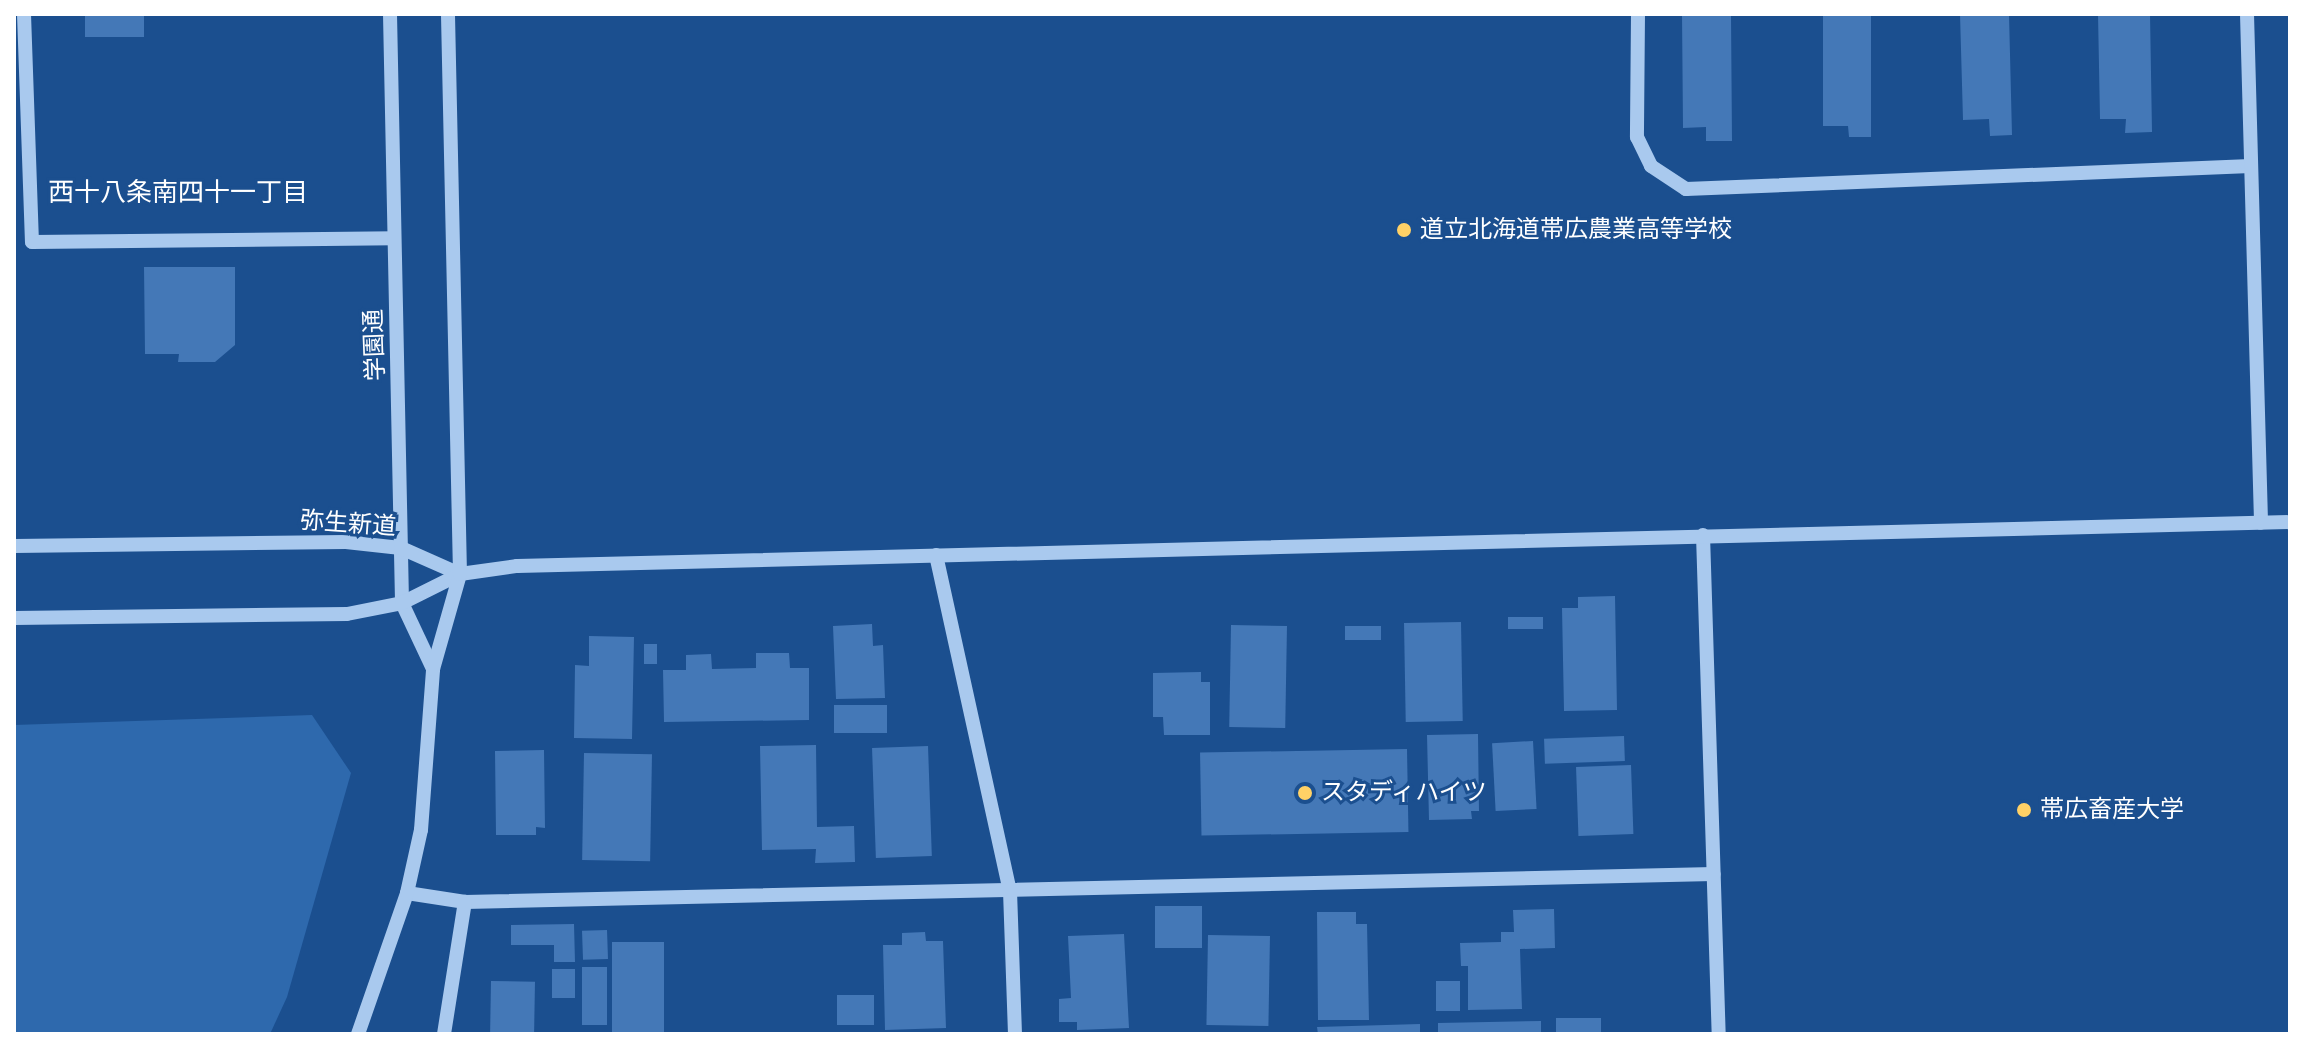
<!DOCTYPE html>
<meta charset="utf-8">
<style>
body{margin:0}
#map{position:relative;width:2304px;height:1048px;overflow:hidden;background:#1b4f8f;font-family:Signika,"Noto Sans JP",sans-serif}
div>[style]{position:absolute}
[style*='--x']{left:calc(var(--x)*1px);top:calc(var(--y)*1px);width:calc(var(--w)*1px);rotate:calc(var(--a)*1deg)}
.green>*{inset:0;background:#2e69ad}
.building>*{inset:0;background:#4478b7;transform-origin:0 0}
.minor>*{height:14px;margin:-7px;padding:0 7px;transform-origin:7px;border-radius:7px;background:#a9c9ee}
.dots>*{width:22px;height:22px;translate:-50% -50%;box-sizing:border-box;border:4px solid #1b4f8f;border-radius:50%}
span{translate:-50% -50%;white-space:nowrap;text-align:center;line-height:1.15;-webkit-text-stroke:6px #1b4f8f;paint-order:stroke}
.poi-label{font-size:24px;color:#fff}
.left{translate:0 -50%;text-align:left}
.street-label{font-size:24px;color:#fff}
.neighbourhood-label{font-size:26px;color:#fff}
.frame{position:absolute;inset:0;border:16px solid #fff;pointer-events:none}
</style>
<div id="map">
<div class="green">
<i style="clip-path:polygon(312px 715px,351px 773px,287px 997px,270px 1034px,14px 1034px,14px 725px)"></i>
</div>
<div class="building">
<i style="left:85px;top:14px;width:59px;height:23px"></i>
<i style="clip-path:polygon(1682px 14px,1731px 14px,1732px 141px,1706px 141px,1706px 127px,1683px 128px)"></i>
<i style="clip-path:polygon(1823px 14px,1871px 14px,1871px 137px,1849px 137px,1848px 126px,1823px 126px)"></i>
<i style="clip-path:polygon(1960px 14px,2009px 14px,2012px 135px,1990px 136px,1989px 119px,1963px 120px)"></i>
<i style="clip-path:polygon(2098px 14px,2150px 14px,2152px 132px,2125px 133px,2126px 119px,2100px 119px)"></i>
<i style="clip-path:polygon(144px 267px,235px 267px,235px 345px,215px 362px,178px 362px,179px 354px,145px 354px)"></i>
<i style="clip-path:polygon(1615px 596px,1617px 710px,1564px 711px,1562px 608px,1578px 608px,1578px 597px)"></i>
<i style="left:1508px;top:617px;width:35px;height:12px"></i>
<i style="left:1461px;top:622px;width:99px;height:57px;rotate:89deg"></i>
<i style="clip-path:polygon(872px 624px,873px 646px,883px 645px,885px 698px,836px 699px,833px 626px)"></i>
<i style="left:1231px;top:625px;width:56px;height:102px;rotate:1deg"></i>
<i style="left:1345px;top:626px;width:36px;height:14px"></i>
<i style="clip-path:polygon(589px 636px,634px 637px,632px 739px,574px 738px,575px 665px,589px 666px)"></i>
<i style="left:644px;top:644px;width:13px;height:20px"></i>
<i style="clip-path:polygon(756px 653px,789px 653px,790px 668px,809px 668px,809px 720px,664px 722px,663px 670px,686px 670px,686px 655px,711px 654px,712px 669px,756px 668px)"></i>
<i style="clip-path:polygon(1201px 672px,1201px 682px,1210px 682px,1210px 735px,1164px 735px,1163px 717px,1153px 717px,1153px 673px)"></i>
<i style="left:887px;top:705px;width:28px;height:53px;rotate:90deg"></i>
<i style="clip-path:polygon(1478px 734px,1479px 811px,1471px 811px,1472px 819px,1429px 820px,1427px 735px)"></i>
<i style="left:1624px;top:736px;width:25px;height:80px;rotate:88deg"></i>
<i style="left:1533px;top:741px;width:68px;height:41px;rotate:87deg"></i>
<i style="clip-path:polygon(816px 745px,817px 827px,854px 826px,855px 862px,815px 863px,816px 849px,762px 850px,760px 746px)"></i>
<i style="left:928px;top:746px;width:110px;height:56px;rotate:88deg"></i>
<i style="left:1407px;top:749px;width:83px;height:207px;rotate:89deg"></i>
<i style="clip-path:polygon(544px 750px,545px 828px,536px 827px,536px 835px,496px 835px,495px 751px)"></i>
<i style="left:584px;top:753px;width:68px;height:107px;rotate:1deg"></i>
<i style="left:1631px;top:765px;width:69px;height:55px;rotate:88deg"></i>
<i style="left:1155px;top:906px;width:47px;height:42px"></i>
<i style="clip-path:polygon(1554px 909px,1555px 948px,1520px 949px,1522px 1009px,1468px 1010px,1468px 966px,1461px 966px,1460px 943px,1501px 942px,1501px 932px,1514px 932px,1513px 910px)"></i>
<i style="clip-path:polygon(1317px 912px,1356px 912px,1356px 924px,1367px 924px,1369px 1020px,1318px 1020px)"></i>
<i style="clip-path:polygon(574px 924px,575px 962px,554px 962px,554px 945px,511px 945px,511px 925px)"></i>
<i style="left:607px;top:930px;width:29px;height:25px;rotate:88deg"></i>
<i style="clip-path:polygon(925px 932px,926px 941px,943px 941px,946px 1028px,885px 1030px,883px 945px,902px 945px,902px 933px)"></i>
<i style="clip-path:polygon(1124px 934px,1129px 1028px,1077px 1030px,1077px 1022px,1059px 1022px,1059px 999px,1071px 998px,1068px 936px)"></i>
<i style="left:1208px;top:935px;width:62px;height:90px;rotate:1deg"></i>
<i style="left:612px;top:942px;width:52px;height:91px"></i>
<i style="left:607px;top:967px;width:58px;height:25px;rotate:90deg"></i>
<i style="left:552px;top:969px;width:23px;height:29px"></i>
<i style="left:491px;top:981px;width:44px;height:53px;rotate:1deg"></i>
<i style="left:1436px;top:981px;width:24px;height:30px"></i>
<i style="left:837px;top:995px;width:37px;height:30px"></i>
<i style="left:1556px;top:1018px;width:45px;height:16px"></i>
<i style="clip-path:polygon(1541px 1021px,1541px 1034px,1438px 1034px,1438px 1023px)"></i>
<i style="clip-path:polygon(1420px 1024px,1420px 1034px,1318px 1034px,1317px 1027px)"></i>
</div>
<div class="minor">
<i style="--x:24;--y:14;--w:228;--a:88"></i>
<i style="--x:32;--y:242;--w:362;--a:-0.6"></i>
<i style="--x:390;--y:14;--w:589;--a:88.83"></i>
<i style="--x:402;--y:603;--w:73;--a:64.8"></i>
<i style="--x:1638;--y:14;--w:123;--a:90.5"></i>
<i style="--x:1637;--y:137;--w:32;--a:64"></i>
<i style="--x:1651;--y:166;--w:42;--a:33.3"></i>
<i style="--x:1686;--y:189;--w:565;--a:-2.33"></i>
<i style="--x:2247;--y:14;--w:509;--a:88.42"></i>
<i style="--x:1703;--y:535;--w:499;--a:88.2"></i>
<i style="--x:14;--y:546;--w:332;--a:-0.7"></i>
<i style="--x:346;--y:542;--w:55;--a:6.2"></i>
<i style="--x:401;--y:548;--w:64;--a:23.8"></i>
<i style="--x:936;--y:555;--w:344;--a:77.6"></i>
<i style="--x:1010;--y:891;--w:143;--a:88"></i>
<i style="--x:14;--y:618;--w:333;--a:-0.7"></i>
<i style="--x:347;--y:614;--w:56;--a:-11.3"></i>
<i style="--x:402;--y:603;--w:65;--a:-26.6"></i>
<i style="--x:460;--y:574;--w:58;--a:-8"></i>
<i style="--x:517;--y:566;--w:1774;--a:-1.42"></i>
<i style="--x:407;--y:893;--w:59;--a:8.8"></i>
<i style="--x:465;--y:902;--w:1249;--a:-1.28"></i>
<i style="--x:358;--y:1034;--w:149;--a:-70.8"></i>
<i style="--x:407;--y:893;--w:65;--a:-77.5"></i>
<i style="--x:421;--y:830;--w:161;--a:-85.7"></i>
<i style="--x:433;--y:669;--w:99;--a:-74.1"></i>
<i style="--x:460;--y:574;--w:560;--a:-91.23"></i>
<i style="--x:444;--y:1034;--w:134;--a:-81"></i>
</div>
<div class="dots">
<i style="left:1404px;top:230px;background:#ffd166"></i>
<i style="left:1305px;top:793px;background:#ffd166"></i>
<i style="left:2024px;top:810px;background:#ffd166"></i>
</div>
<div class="poi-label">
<span class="left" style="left:1420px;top:230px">道立北海道帯広農業高等学校</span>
<span class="left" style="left:1321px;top:793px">スタディハイツ</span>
<span class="left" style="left:2040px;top:810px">帯広畜産大学</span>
</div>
<div class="street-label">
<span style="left:375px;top:345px;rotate:-92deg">学園通</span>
<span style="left:348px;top:524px;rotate:4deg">弥生新道</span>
</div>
<div class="neighbourhood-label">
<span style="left:178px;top:194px">西十八条南四十一丁目</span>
</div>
<div class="frame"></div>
</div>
